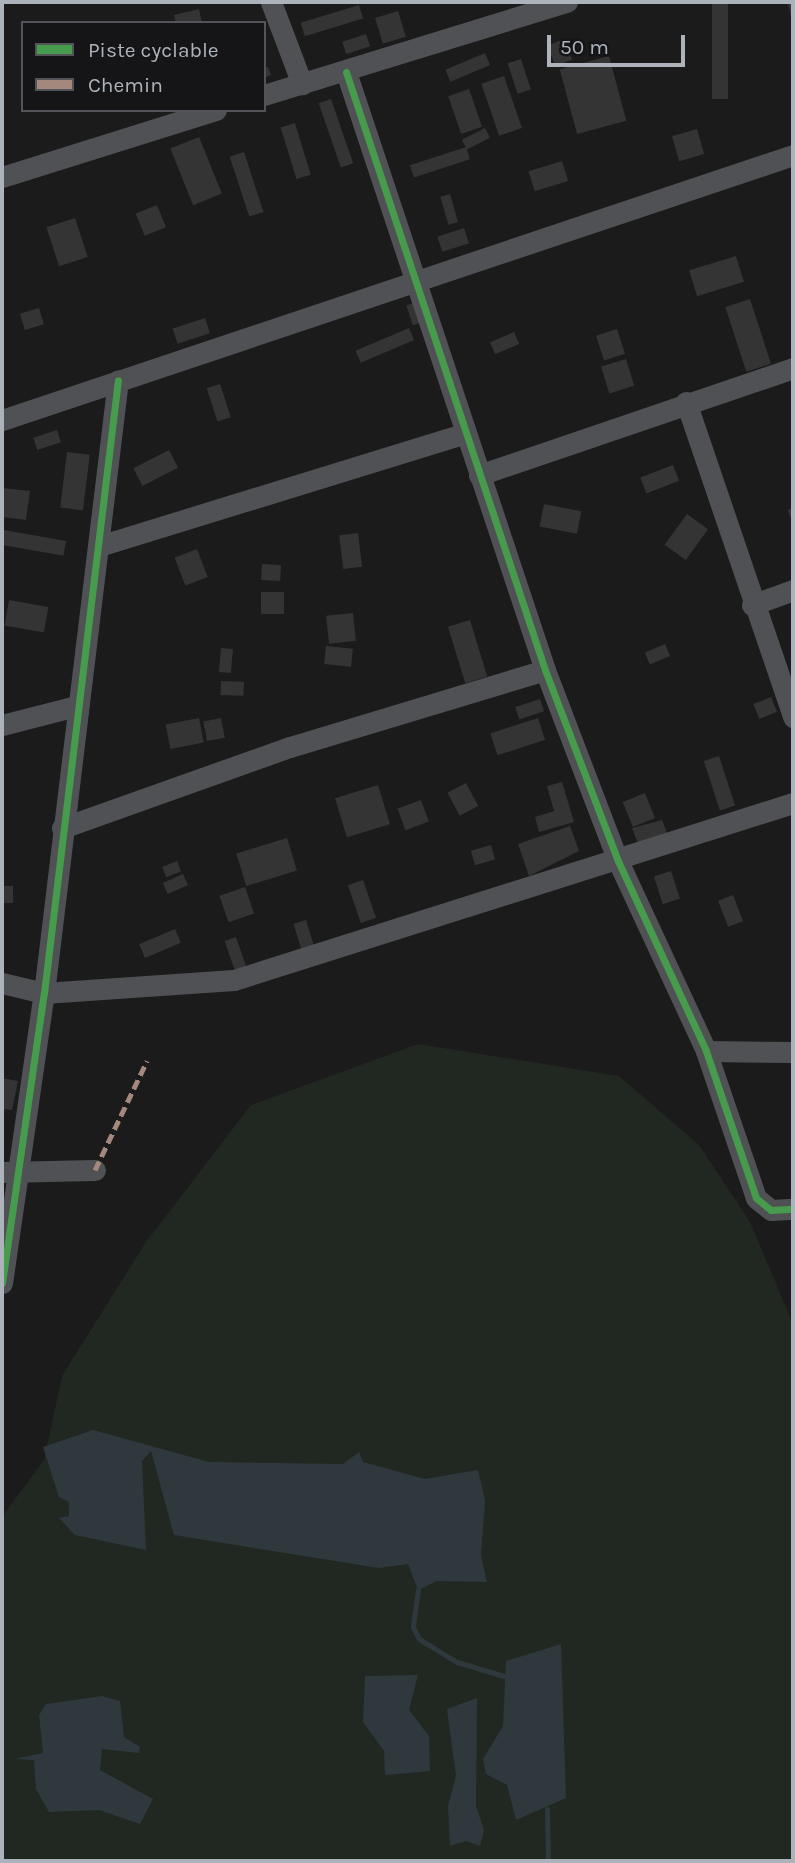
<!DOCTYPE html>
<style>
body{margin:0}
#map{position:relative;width:795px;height:1863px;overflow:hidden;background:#1b1b1b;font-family:Karla,sans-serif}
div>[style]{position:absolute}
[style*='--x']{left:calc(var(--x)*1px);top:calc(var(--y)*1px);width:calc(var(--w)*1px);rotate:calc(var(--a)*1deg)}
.green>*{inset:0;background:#212821}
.water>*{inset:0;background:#2f383d}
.stream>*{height:5px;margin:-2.5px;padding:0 2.5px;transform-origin:2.5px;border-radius:2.5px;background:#2f383d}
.building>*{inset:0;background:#343435;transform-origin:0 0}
.minor>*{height:21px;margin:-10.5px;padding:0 10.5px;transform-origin:10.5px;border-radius:10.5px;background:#4f5154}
.quiet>*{height:5px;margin-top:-2.5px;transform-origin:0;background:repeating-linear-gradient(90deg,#a5887d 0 10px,transparent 0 15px)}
.cycleway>*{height:7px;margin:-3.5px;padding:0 3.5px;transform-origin:3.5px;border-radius:3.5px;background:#469c4c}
span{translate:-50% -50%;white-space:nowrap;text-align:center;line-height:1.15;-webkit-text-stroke:5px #151517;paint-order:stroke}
.frame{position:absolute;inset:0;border:4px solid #adb3bb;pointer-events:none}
.legend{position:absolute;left:21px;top:21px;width:245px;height:91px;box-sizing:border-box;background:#151517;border:2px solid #525459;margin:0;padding:9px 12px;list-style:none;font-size:21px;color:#adb3bb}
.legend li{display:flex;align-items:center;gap:14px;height:35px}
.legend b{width:35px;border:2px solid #525459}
.scale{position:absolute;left:547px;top:35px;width:138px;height:32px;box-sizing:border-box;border:4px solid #adb3bb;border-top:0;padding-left:9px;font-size:21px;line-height:24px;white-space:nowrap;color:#adb3bb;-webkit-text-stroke:5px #151517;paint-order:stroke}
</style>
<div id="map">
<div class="green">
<i style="clip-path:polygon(418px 1044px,619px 1076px,699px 1145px,750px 1222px,793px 1324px,793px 1861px,2px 1861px,2px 1517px,44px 1460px,62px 1376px,146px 1242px,251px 1105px)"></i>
</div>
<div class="water">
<i style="clip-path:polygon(93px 1430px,209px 1462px,343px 1464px,359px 1452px,363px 1462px,425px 1479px,478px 1470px,485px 1500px,481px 1556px,487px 1582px,437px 1581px,418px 1590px,408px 1564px,379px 1568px,174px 1535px,151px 1451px,142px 1461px,146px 1550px,75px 1535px,59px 1518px,69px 1516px,69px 1502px,59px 1497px,43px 1447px)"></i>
<i style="clip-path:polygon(561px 1644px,566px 1798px,516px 1820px,507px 1785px,486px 1774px,483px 1759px,503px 1726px,506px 1661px)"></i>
<i style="clip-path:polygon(418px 1675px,409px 1710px,429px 1736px,430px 1771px,385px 1775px,384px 1751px,363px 1722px,365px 1676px)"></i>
<i style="clip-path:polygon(102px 1696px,120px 1701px,124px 1737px,140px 1747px,139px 1753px,102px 1749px,100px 1770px,153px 1799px,140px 1824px,99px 1810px,49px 1812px,36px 1789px,34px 1760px,15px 1759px,43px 1753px,39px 1715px,46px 1704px)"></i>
<i style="clip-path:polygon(477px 1698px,476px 1806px,484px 1830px,480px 1846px,466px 1841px,450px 1846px,448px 1806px,456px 1776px,447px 1709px)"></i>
</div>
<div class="stream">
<i style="--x:418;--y:1590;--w:37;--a:98"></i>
<i style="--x:413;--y:1627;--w:13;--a:63"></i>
<i style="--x:419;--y:1639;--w:44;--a:31.2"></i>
<i style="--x:457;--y:1662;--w:49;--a:16.6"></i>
<i style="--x:547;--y:1809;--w:52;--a:88.9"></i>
</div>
<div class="building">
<i style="left:712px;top:2px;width:16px;height:97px"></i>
<i style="clip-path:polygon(793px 2px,793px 20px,792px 20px,788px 4px)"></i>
<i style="left:359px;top:5px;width:14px;height:61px;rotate:73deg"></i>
<i style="clip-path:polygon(199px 9px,202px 23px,176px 23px,174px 15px)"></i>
<i style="left:398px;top:11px;width:27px;height:24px;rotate:73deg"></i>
<i style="left:366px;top:34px;width:13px;height:25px;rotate:72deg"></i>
<i style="left:564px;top:39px;width:22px;height:18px;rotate:68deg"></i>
<i style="left:485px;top:53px;width:13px;height:43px;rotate:67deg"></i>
<i style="left:609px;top:56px;width:67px;height:51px;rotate:75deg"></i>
<i style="left:521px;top:59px;width:32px;height:14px;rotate:72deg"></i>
<i style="clip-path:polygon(268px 67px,271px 75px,264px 78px,264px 68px)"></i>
<i style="left:504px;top:76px;width:55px;height:24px;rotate:71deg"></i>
<i style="left:469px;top:89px;width:40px;height:22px;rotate:71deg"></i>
<i style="left:331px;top:99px;width:68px;height:13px;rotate:71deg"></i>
<i style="left:295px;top:123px;width:54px;height:15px;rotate:73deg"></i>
<i style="left:485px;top:128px;width:11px;height:26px;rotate:63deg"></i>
<i style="left:697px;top:129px;width:26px;height:26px;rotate:74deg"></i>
<i style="left:199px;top:137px;width:61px;height:31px;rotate:68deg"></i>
<i style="left:466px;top:147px;width:13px;height:59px;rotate:72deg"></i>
<i style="left:244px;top:152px;width:63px;height:15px;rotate:72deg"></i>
<i style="left:562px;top:161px;width:21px;height:35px;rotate:73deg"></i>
<i style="left:450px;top:194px;width:29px;height:10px;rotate:74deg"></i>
<i style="left:157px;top:205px;width:24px;height:23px;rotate:68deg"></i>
<i style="left:75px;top:218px;width:41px;height:30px;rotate:72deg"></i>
<i style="left:464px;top:228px;width:16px;height:28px;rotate:72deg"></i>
<i style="left:736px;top:256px;width:27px;height:49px;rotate:73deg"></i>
<i style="left:750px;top:299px;width:68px;height:26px;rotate:72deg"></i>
<i style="left:417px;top:302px;width:21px;height:11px;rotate:73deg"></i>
<i style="left:39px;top:308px;width:17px;height:20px;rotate:73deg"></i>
<i style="left:205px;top:318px;width:16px;height:34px;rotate:72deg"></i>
<i style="left:409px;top:328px;width:13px;height:58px;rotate:67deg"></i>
<i style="left:617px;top:329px;width:26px;height:22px;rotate:72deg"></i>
<i style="left:514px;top:332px;width:13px;height:26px;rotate:67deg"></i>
<i style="left:626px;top:359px;width:28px;height:26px;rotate:73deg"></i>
<i style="left:220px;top:384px;width:35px;height:14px;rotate:72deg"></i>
<i style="left:57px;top:430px;width:13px;height:25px;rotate:72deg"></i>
<i style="left:169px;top:450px;width:20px;height:40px;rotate:63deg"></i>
<i style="left:67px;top:452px;width:23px;height:56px;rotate:7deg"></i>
<i style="left:673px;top:465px;width:17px;height:35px;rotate:69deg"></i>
<i style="clip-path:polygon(2px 488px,30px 491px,26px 520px,2px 517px)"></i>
<i style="left:544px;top:504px;width:38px;height:23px;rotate:11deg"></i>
<i style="clip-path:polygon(793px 508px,793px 525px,788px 510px)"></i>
<i style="left:687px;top:514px;width:26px;height:38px;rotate:36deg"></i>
<i style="left:4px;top:530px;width:63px;height:15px;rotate:10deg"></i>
<i style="left:358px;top:533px;width:34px;height:19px;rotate:83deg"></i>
<i style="left:197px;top:549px;width:30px;height:24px;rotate:69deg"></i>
<i style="left:262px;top:564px;width:19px;height:16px;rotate:3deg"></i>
<i style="left:261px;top:592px;width:23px;height:22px"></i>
<i style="left:9px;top:600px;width:40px;height:26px;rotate:10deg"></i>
<i style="left:353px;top:613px;width:28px;height:27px;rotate:84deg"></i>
<i style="left:470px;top:620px;width:59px;height:23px;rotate:73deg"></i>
<i style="left:665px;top:644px;width:13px;height:22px;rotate:67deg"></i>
<i style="left:326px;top:646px;width:27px;height:18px;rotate:6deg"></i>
<i style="left:221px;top:648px;width:12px;height:24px;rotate:5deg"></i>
<i style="left:221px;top:681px;width:23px;height:14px;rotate:2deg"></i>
<i style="left:771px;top:697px;width:16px;height:19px;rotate:68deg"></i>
<i style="left:540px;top:699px;width:13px;height:26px;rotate:72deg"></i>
<i style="left:199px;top:718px;width:25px;height:34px;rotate:79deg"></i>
<i style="left:221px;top:718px;width:20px;height:18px;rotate:79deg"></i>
<i style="left:538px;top:718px;width:23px;height:50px;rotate:72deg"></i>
<i style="left:719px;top:756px;width:52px;height:16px;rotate:72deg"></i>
<i style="clip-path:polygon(562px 782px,574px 822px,539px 832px,535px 817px,554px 811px,547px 786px)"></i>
<i style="left:466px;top:783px;width:26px;height:21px;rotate:62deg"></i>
<i style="left:378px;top:785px;width:41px;height:45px;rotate:73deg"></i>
<i style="left:645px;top:793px;width:27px;height:24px;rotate:68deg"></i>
<i style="left:421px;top:800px;width:23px;height:25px;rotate:70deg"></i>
<i style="clip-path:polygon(662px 820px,667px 833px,638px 844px,632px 828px)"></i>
<i style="clip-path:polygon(570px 826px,579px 851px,529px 876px,518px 844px)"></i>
<i style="left:287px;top:838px;width:34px;height:53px;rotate:73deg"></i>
<i style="left:491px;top:845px;width:15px;height:21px;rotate:74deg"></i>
<i style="left:177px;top:861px;width:11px;height:16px;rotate:68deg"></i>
<i style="left:671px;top:871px;width:29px;height:18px;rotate:72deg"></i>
<i style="left:183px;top:874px;width:12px;height:22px;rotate:66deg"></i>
<i style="left:363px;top:880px;width:40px;height:16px;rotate:71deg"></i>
<i style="left:2px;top:886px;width:11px;height:17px"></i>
<i style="left:245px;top:887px;width:28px;height:27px;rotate:71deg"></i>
<i style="left:733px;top:895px;width:28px;height:16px;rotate:69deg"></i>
<i style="left:306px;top:920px;width:30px;height:13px;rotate:73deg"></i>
<i style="left:175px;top:929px;width:15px;height:39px;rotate:67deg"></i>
<i style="left:236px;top:937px;width:36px;height:12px;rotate:71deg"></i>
<i style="clip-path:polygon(2px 1078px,18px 1081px,12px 1110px,2px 1109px)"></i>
</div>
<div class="minor">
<i style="--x:271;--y:2;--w:88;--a:69.3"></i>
<i style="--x:346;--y:72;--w:630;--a:71.59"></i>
<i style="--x:545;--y:670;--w:204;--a:69.1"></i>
<i style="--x:618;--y:861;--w:209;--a:65.1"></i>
<i style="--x:706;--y:1051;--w:155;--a:71.2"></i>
<i style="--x:756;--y:1198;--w:19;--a:39"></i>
<i style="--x:771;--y:1210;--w:22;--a:-3"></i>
<i style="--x:264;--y:95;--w:317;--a:-17.1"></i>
<i style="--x:2;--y:177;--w:224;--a:-17.4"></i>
<i style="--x:686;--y:402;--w:333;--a:71.2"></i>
<i style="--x:2;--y:420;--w:834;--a:-18.52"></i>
<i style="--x:479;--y:475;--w:332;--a:-18.8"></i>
<i style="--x:99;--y:546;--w:384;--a:-17.1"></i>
<i style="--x:752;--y:605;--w:44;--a:-20.1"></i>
<i style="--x:2;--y:725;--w:76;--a:-14.4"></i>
<i style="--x:62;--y:828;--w:242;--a:-19.6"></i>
<i style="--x:290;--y:747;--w:266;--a:-16.8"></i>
<i style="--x:2;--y:983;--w:43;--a:13.4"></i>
<i style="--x:44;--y:993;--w:190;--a:-3.9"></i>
<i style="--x:234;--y:980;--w:586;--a:-17.57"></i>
<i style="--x:706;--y:1051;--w:87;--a:0.7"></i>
<i style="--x:2;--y:1172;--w:93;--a:-1.2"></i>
<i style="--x:2;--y:1283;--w:293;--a:-81.8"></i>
<i style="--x:44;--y:993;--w:617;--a:-83.12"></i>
</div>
<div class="quiet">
<i style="--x:95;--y:1170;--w:121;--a:-64.5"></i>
</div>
<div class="cycleway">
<i style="--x:346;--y:72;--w:630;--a:71.59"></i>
<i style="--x:545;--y:670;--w:204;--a:69.1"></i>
<i style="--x:618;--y:861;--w:209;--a:65.1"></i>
<i style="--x:706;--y:1051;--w:155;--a:71.2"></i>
<i style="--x:756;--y:1198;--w:19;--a:39"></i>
<i style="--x:771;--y:1210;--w:22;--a:-3"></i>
<i style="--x:2;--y:1283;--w:293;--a:-81.8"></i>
<i style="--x:44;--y:993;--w:617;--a:-83.12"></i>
</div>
<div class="frame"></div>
<ul class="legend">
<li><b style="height:9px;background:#469c4c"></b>Piste cyclable</li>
<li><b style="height:9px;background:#a5887d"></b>Chemin</li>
</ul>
<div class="scale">50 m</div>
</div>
